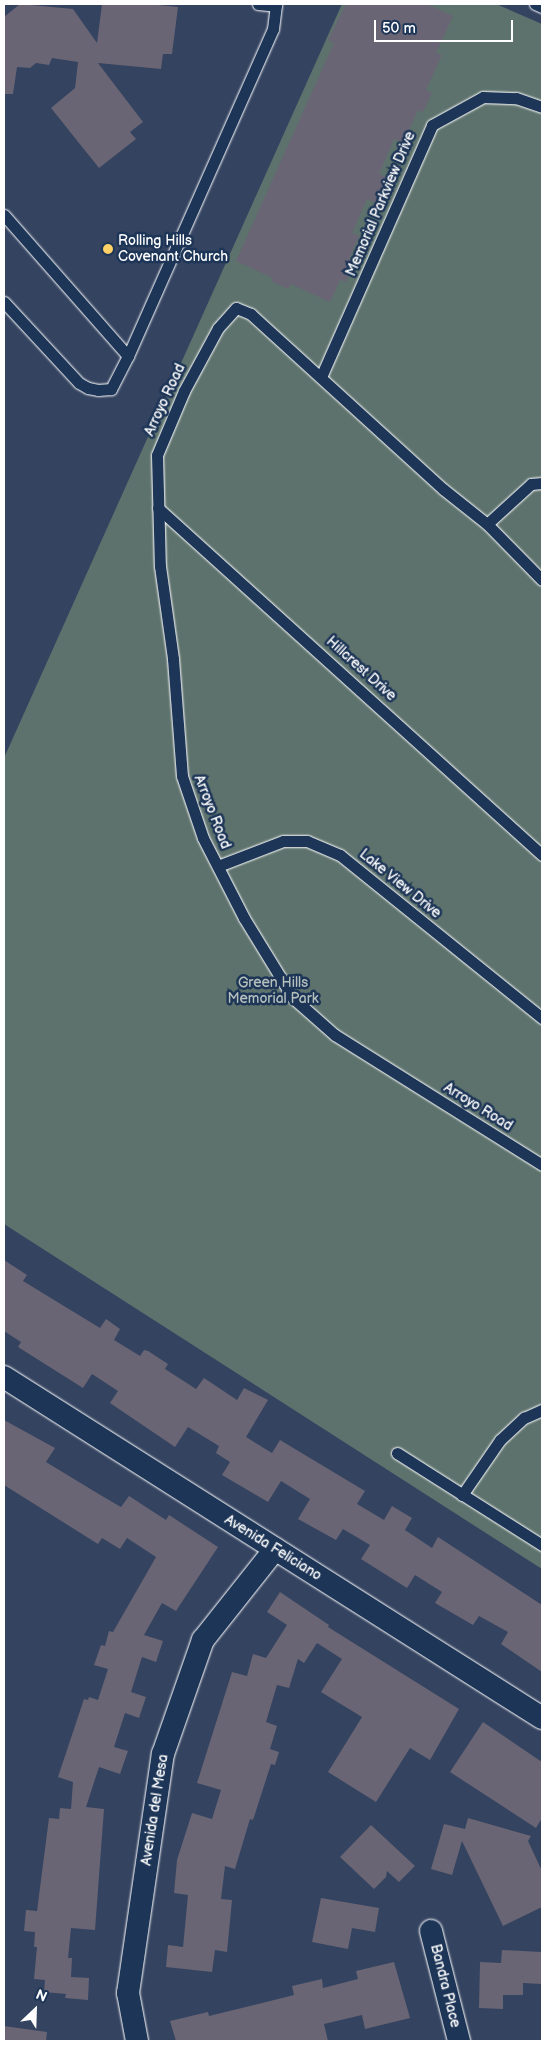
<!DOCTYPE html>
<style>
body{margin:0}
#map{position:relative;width:546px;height:2045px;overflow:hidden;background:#344360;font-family:"Balsamiq Sans",sans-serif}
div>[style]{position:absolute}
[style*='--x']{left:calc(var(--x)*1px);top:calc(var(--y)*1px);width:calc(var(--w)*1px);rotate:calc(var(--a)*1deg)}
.green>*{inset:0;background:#5d726d}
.building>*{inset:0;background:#696574}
.roads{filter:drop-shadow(0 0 1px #fff) drop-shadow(0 0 1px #fff)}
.service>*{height:11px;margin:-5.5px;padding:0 5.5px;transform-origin:5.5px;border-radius:5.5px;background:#1d3557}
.minor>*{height:22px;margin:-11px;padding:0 11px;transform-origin:11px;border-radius:11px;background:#1d3557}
.dots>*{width:14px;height:14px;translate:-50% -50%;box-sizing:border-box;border:2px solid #1d3557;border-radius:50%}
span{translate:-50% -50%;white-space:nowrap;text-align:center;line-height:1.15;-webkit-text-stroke:5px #1d3557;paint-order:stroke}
.street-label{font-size:14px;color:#fff}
.poi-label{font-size:14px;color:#fff}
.left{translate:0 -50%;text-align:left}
.park-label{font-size:14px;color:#b6c0bd}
.frame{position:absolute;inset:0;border:5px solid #fff;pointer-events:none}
.north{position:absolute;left:10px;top:1985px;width:50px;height:50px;-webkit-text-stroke:4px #1d3557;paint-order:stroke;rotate:24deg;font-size:14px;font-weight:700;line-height:20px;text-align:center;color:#fff}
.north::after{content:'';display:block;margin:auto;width:18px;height:22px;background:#fff;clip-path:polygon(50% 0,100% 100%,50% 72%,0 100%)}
.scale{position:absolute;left:374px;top:20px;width:139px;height:22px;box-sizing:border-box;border:2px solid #fff;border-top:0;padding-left:6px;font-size:15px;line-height:18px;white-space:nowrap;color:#fff;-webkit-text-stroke:4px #1d3557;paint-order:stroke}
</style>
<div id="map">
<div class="green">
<i style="clip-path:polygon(342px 4px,496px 4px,542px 24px,542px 1569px,4px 1224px,4px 758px)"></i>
</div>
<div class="building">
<i style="clip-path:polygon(20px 4px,73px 9px,97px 43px,102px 4px,149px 4px,178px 7px,172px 54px,163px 54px,161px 69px,98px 63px,143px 122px,130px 132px,136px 139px,99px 168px,51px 108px,75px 88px,78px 62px,52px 58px,49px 65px,36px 63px,30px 68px,17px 67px,13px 94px,4px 94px,4px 17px)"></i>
<i style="clip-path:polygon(346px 4px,427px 4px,453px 16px,436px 53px,442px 55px,426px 90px,432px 93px,423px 112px,418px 110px,403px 143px,394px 139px,379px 174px,388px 178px,376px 203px,367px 199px,352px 233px,359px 236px,349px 259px,355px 262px,346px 282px,340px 280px,330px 302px,291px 284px,288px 289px,271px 281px,273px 278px,236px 261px,334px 43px,328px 40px)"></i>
<i style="clip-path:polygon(4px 1260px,27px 1275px,23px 1281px,100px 1328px,106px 1319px,120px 1329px,114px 1340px,140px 1356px,144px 1350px,148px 1351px,168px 1364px,165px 1369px,196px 1389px,204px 1378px,237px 1400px,244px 1388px,268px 1400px,246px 1437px,272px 1453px,280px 1440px,365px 1491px,357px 1504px,384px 1520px,392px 1506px,412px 1518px,405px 1530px,432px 1548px,438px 1537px,542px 1605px,542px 1672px,501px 1644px,508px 1632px,479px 1616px,473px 1625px,435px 1603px,442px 1592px,415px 1575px,407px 1588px,361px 1559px,370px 1545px,343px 1529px,336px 1540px,298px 1519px,310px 1499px,281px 1481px,268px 1502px,222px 1475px,230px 1462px,216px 1453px,219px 1446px,188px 1427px,175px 1447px,110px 1403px,118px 1391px,92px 1374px,83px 1388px,18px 1347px,21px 1342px,4px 1331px)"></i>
<i style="clip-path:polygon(4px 1420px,55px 1448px,46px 1462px,102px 1496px,121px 1507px,129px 1496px,166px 1520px,169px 1515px,218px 1547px,176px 1611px,162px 1603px,144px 1635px,163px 1641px,156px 1662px,142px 1657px,131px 1692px,146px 1697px,139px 1718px,125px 1713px,114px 1747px,128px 1751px,120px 1774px,99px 1767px,86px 1807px,104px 1809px,95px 1930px,71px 1928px,68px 1958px,72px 1958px,71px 1977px,89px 1978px,88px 2000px,65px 1998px,66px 1994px,44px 1992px,45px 1980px,34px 1979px,37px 1947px,34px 1947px,35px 1932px,24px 1931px,26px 1910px,37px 1911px,49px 1818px,59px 1819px,60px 1808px,71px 1809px,73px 1782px,58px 1777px,84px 1699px,88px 1700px,89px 1697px,98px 1700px,108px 1669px,94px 1665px,101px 1645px,105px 1646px,109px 1631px,113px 1632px,156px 1557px,127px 1538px,120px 1549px,102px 1538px,98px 1544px,4px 1485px)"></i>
<i style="clip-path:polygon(280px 1592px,329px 1625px,328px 1627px,459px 1709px,430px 1760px,410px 1748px,376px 1802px,328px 1772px,362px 1717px,321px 1692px,342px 1659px,317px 1643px,304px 1663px,298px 1659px,289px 1688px,277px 1685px,266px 1722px,277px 1726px,270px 1749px,279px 1752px,275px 1765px,271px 1764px,253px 1820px,250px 1819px,235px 1869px,225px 1866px,221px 1899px,232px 1900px,227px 1952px,215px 1950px,212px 1972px,166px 1967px,168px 1945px,183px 1947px,188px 1895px,174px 1893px,177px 1860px,192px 1813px,212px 1819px,221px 1790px,197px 1783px,232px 1672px,247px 1676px,253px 1654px,266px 1658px,287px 1625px,267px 1612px)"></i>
<i style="clip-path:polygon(483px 1722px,542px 1762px,542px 1818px,536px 1828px,450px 1772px)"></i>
<i style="clip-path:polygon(468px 1818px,531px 1836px,528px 1841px,542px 1871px,542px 1907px,503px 1926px,462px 1841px,452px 1875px,431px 1869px,444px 1824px,465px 1829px)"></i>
<i style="clip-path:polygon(371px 1825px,415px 1866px,399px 1882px,387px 1871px,386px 1877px,374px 1889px,340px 1857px)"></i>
<i style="clip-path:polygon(321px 1898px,379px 1908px,375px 1932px,352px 1928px,348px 1949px,312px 1942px)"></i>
<i style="clip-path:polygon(502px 1950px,542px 1952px,542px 1984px,523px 1983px,523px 1995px,503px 1995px,503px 2009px,479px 2008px,480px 1962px,501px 1963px)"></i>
<i style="clip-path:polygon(394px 1962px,410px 2018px,365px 2029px,362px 2015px,324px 2024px,328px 2041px,176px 2041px,170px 2021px,208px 2012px,209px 2016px,294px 1995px,292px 1986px,322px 1979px,323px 1988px,358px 1979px,356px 1971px)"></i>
<i style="clip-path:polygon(4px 2026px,47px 2032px,46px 2041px,4px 2041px)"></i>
</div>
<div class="roads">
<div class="service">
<i style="--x:258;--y:4;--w:18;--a:6"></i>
<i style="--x:535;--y:4;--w:8;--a:23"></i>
<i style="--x:4;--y:215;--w:188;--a:48.7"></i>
<i style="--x:128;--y:356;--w:358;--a:-66.1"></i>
<i style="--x:273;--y:29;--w:25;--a:-83"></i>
<i style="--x:4;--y:302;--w:110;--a:47.2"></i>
<i style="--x:79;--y:383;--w:10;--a:29"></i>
<i style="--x:88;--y:388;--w:10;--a:11"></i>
<i style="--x:98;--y:390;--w:13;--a:-4"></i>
<i style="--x:111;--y:389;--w:37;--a:-63"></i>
<i style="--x:321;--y:377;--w:275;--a:-66.2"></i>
<i style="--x:432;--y:125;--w:58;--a:-28.8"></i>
<i style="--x:483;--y:97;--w:33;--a:2"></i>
<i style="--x:516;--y:98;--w:28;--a:19"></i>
<i style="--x:542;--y:483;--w:11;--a:175"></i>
<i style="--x:531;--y:484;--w:59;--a:137.7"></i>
<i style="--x:487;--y:524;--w:78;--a:45.5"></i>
<i style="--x:158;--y:508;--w:518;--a:42.1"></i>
<i style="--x:487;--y:524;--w:56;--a:-141.5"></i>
<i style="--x:443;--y:489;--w:260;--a:-137.7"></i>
<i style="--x:251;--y:314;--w:16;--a:-158"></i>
<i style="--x:236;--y:308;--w:27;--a:132"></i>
<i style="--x:218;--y:328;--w:72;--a:118.4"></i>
<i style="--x:184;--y:391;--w:69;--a:112.9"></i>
<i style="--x:157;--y:455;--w:111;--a:88.5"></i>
<i style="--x:160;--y:566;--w:94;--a:82"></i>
<i style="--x:173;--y:659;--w:117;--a:85.6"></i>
<i style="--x:182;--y:776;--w:65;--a:71.3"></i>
<i style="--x:203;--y:838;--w:90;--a:62.9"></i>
<i style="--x:244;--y:918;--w:94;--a:58.5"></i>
<i style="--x:293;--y:998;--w:56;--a:41.4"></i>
<i style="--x:335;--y:1035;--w:244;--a:32.1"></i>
<i style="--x:218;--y:866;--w:70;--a:-21"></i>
<i style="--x:283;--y:841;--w:24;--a:0"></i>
<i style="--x:307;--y:841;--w:36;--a:23"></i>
<i style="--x:340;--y:855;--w:260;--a:38.9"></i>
<i style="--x:397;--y:1453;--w:172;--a:32.4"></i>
<i style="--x:462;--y:1495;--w:67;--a:-55.4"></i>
<i style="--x:500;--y:1440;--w:33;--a:-43"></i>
<i style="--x:524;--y:1418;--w:20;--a:-24"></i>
</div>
<div class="minor">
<i style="--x:4;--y:1377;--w:637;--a:32.37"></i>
<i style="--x:431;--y:1931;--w:114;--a:75.7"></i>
<i style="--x:137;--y:2041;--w:49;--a:-100.6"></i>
<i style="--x:128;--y:1993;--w:242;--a:-81.7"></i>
<i style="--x:163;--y:1754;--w:121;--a:-70.7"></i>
<i style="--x:203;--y:1640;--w:116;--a:-51.6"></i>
</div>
</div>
<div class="dots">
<i style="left:108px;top:249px;background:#ffd166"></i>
</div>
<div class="street-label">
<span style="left:381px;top:204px;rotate:-67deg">Memorial Parkview Drive</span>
<span style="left:165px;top:400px;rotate:-65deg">Arroyo Road</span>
<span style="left:361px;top:669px;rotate:42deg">Hillcrest Drive</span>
<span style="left:212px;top:812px;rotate:69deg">Arroyo Road</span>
<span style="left:400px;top:884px;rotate:39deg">Lake View Drive</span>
<span style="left:478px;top:1107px;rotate:32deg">Arroyo Road</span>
<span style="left:273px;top:1548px;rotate:32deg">Avenida Feliciano</span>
<span style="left:155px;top:1810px;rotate:-81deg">Avenida del Mesa</span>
<span style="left:445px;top:1986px;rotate:76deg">Bandra Place</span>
</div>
<div class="poi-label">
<span class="left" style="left:118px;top:249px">Rolling Hills<br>Covenant Church</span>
</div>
<div class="park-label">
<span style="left:273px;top:991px">Green Hills<br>Memorial Park</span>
</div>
<div class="frame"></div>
<div class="north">N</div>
<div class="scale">50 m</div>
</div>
